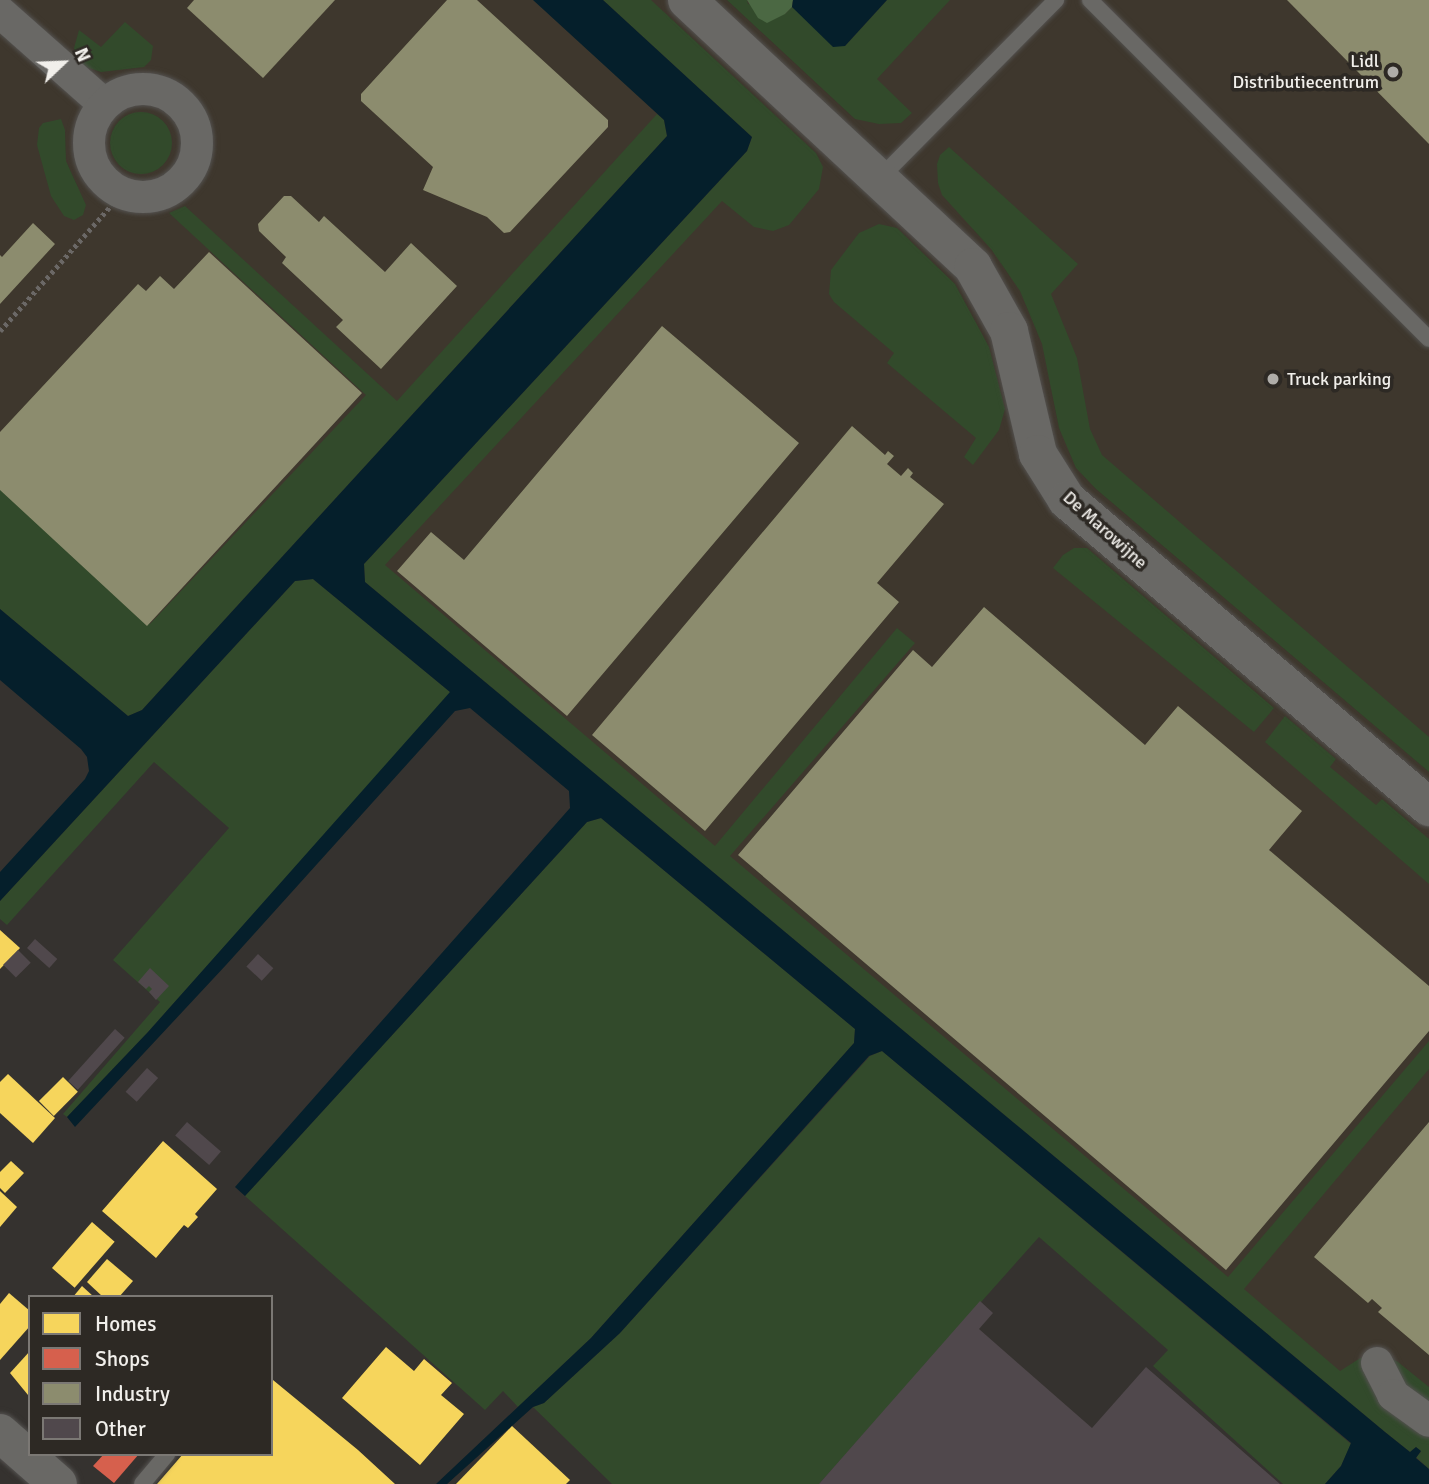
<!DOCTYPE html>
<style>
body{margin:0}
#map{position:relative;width:1429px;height:1484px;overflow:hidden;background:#35322f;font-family:Signika,sans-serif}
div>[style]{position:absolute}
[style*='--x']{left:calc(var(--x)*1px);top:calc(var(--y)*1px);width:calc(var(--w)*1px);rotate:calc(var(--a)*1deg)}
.built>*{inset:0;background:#3e372d}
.green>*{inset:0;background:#324a2b}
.round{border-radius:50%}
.forest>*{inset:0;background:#4b6843}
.water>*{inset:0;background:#051f2b}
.homes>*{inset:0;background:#f6d55c;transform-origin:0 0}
.shops>*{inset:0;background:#d6604d}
.industry>*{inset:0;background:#8c8c6e}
.building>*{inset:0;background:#50484c;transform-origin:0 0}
.path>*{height:4.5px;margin-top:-2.25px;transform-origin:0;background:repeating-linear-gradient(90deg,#6b6866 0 3.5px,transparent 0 7px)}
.roads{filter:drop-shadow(0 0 2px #53514f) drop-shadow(0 0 2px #53514f)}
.service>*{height:16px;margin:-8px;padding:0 8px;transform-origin:8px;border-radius:8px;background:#696865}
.minor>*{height:32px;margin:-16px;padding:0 16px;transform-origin:16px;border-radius:16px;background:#696865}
.minor>.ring{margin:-16px;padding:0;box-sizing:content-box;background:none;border:32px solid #696865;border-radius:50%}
.tertiary>*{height:38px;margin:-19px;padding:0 19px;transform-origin:19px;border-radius:19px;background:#696865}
.dots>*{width:19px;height:19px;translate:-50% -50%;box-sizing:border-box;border:4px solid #2d2924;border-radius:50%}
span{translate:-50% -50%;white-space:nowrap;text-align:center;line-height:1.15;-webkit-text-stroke:7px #2d2924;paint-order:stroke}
.poi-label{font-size:18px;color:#f1efeb}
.right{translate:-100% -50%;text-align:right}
.left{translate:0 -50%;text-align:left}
.street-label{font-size:18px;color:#f1efeb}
.legend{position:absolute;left:28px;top:1295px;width:245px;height:161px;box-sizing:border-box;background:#2d2924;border:2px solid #7b7874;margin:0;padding:9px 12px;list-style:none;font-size:21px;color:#f1efeb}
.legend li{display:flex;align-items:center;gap:14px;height:35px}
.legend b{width:35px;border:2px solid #7b7874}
.north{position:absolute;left:28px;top:28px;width:70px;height:70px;-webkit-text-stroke:5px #2d2924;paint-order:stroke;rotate:67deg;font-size:19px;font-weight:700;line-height:28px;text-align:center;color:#f1efeb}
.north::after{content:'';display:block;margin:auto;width:24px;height:32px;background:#f1efeb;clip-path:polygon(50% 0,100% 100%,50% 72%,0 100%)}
</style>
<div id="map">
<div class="built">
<i style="clip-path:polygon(0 0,1429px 0,1429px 1484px,309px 567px,128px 763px,0 657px)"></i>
</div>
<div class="green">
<i style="clip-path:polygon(603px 0,651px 0,816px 153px,823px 167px,819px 189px,789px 225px,773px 231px,754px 227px,722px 201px,385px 565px,715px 846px,897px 628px,915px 643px,730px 856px,1228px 1277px,1429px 1041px,1429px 1069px,1244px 1289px,1340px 1371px,1362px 1357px,1378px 1398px,1429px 1438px,1429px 1469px,1416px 1457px,1421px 1452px,1416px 1447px,1410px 1452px,1385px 1432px,365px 582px,364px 564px,747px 151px,752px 137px)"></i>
<i style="clip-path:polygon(727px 0,747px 0,748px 4px,785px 14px,792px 7px,845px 46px,887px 0,950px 0,877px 79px,912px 113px,901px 123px,879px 124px,855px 119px)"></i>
<i style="clip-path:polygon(125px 22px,153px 46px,151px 60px,144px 67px,101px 72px,83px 66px,77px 60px,74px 48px,79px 30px,101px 47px)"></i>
<i class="round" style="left:110px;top:112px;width:62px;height:62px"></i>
<i style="clip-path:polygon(657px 114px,664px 120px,667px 136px,142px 710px,128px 716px,0 609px,0 488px,150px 624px,366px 395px,169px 213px,185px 206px,397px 401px)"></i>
<i style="clip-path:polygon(61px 119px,65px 130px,66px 161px,86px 205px,83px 215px,74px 220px,64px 216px,51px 196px,37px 145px,39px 128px,43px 123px)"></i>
<i style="clip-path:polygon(949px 147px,1078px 264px,1051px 294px,1077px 358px,1090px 429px,1102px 455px,1429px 737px,1429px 772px,1096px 489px,1076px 468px,1059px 428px,1042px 344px,1020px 291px,991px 249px,942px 195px,938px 183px,937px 164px,940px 155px)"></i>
<i style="clip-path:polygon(879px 224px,897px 228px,955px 284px,989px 347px,1005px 409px,999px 430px,973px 465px,964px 457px,976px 438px,887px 363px,894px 353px,834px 302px,829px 294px,831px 270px,859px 233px)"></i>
<i style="clip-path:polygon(1074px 548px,1087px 548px,1274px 708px,1254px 732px,1053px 568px,1063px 555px)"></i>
<i style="clip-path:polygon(313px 579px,450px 692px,449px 695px,148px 1032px,67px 1117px,63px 1114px,160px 1002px,113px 960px,229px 828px,154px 762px,7px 925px,0 919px,0 901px,295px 581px)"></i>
<i style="clip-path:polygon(1285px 716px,1336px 759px,1330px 767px,1376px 805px,1382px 799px,1429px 839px,1429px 884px,1265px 742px)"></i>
<i style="clip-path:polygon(601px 818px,855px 1029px,854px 1043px,591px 1338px,518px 1407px,503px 1391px,485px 1410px,245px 1196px,587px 822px)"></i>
<i style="clip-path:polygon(882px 1051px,1351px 1444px,1341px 1466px,1325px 1484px,1283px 1484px,1153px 1366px,1168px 1350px,1039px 1237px,819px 1484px,612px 1484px,533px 1407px,544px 1403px,620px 1333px,870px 1056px)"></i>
<i style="clip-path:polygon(1386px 1356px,1398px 1362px,1429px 1387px,1429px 1409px,1397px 1384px)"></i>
</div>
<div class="forest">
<i style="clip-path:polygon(747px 0,793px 0,792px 7px,785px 14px,767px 23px,758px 18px)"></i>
</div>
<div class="water">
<i style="clip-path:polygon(533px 0,603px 0,752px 137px,747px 151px,364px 564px,365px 582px,1385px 1432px,1410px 1452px,1416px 1447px,1421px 1451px,1416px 1458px,1429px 1469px,1429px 1484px,1325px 1484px,1341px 1466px,1351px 1443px,882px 1051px,869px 1056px,620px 1333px,544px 1403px,533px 1407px,447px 1484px,436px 1484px,591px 1338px,854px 1043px,855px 1029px,601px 818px,587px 822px,245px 1196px,235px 1187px,570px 808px,569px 791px,470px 708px,455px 711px,226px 965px,75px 1127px,67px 1117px,148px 1032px,450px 692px,313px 579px,295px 581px,0 901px,0 872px,85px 779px,89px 771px,87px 757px,81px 749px,0 680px,0 609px,128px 716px,142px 710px,667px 136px,664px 120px)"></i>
<i style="clip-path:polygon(793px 0,887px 0,845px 46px,833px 47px,792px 7px)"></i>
</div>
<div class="homes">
<i style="clip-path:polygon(0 930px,20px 948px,0 969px)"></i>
<i style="clip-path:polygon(8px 1074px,55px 1118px,33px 1143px,0 1113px,0 1082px)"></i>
<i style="left:63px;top:1077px;width:21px;height:34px;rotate:45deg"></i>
<i style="clip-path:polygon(163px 1141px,217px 1189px,195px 1214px,198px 1217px,188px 1228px,184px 1225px,156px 1258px,102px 1211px)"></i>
<i style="clip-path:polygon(11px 1161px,24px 1173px,5px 1193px,0 1188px,0 1172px)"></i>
<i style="clip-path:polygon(0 1191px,17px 1207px,0 1227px)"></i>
<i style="left:92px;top:1222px;width:30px;height:61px;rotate:41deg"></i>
<i style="clip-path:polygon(107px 1259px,133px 1281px,119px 1297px,103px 1297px,87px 1282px)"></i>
<i style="clip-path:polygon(82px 1286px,94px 1297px,73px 1297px)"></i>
<i style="clip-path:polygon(9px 1293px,30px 1311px,30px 1326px,0 1360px,0 1304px)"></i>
<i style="clip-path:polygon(386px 1347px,414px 1371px,424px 1359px,452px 1383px,441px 1395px,464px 1414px,420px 1465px,342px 1398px)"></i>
<i style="clip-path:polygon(30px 1351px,30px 1393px,28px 1395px,10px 1373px)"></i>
<i style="clip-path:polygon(273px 1380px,358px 1450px,395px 1484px,157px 1484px,183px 1454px,271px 1454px)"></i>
<i style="clip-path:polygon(512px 1426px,570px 1480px,566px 1484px,456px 1484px)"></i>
</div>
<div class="shops">
<i style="clip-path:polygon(104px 1454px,139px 1454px,114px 1483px,93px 1466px)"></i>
</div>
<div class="industry">
<i style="clip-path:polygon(194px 0,335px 0,263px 78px,187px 8px)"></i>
<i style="clip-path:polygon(447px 0,477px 0,608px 120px,608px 127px,510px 232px,504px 233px,487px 217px,423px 190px,433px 167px,361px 101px,361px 94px)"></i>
<i style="clip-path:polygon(1287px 0,1429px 0,1429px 144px)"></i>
<i style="clip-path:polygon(284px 196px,291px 196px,319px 222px,324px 216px,385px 272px,411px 243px,457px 286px,381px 369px,336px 327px,343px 320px,282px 263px,286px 257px,259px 231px,258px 224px)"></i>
<i style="clip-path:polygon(33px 223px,55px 244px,0 304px,0 255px,2px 257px)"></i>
<i style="clip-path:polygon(209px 252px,362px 393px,147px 626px,0 490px,0 432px,138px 284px,146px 291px,160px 276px,174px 289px)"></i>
<i style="clip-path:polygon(662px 326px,799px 443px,567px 716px,397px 571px,431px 532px,464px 560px)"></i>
<i style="clip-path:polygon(852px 426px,885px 455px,888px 451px,894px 456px,887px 464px,901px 476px,908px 468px,913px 473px,910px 477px,944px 504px,877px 583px,899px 602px,705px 831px,592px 735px)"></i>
<i style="clip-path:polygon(984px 607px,1145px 745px,1178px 706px,1302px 811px,1269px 850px,1429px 986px,1429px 1031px,1226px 1270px,738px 855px,913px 650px,932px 667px)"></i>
<i style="clip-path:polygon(1429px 1122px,1429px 1355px,1378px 1312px,1382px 1308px,1372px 1299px,1368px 1303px,1314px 1257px)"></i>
</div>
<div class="building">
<i style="left:35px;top:939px;width:30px;height:12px;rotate:42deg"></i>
<i style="left:18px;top:950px;width:18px;height:21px;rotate:45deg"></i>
<i style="left:258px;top:954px;width:21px;height:17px;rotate:43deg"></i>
<i style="clip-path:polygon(150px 968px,169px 986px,156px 1000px,149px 992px,152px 989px,149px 986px,146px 989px,138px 982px)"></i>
<i style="left:115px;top:1029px;width:13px;height:70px;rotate:42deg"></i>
<i style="left:147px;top:1068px;width:15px;height:32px;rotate:42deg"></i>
<i style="left:187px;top:1122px;width:45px;height:18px;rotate:41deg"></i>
<i style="clip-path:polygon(980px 1301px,993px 1313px,979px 1329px,1092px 1428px,1146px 1367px,1280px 1484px,819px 1484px)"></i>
</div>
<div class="path">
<i style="--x:0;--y:331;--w:183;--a:-48.5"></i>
</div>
<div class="roads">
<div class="service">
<i style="--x:1090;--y:0;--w:479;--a:45"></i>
<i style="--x:879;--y:179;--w:252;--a:-45.3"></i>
<i style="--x:142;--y:1484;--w:39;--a:-50"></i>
</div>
<div class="minor">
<i style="--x:0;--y:12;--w:139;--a:41.5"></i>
<i class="ring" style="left:89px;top:89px;width:76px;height:76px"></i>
<i style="--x:1377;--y:1363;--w:36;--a:63"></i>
<i style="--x:1393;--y:1395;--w:44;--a:35.8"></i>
</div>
<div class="tertiary">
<i style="--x:687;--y:0;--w:391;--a:43"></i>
<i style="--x:973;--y:267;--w:73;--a:60.6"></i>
<i style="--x:1009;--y:331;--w:126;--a:76.7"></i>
<i style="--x:1038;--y:454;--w:54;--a:57.8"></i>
<i style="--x:1067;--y:500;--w:475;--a:40.3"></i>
<i style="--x:0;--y:1433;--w:77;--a:41.3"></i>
</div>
</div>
<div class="dots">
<i style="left:1393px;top:72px;background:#afada9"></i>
<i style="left:1273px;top:379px;background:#afada9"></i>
</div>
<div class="poi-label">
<span class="right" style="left:1379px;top:72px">Lidl<br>Distributiecentrum</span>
<span class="left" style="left:1287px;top:379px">Truck parking</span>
</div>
<div class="street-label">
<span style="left:1105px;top:530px;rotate:42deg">De Marowijne</span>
</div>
<ul class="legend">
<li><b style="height:19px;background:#f6d55c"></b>Homes</li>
<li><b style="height:19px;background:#d6604d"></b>Shops</li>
<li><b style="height:19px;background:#8c8c6e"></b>Industry</li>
<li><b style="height:19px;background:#50484c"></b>Other</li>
</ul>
<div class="north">N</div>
</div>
